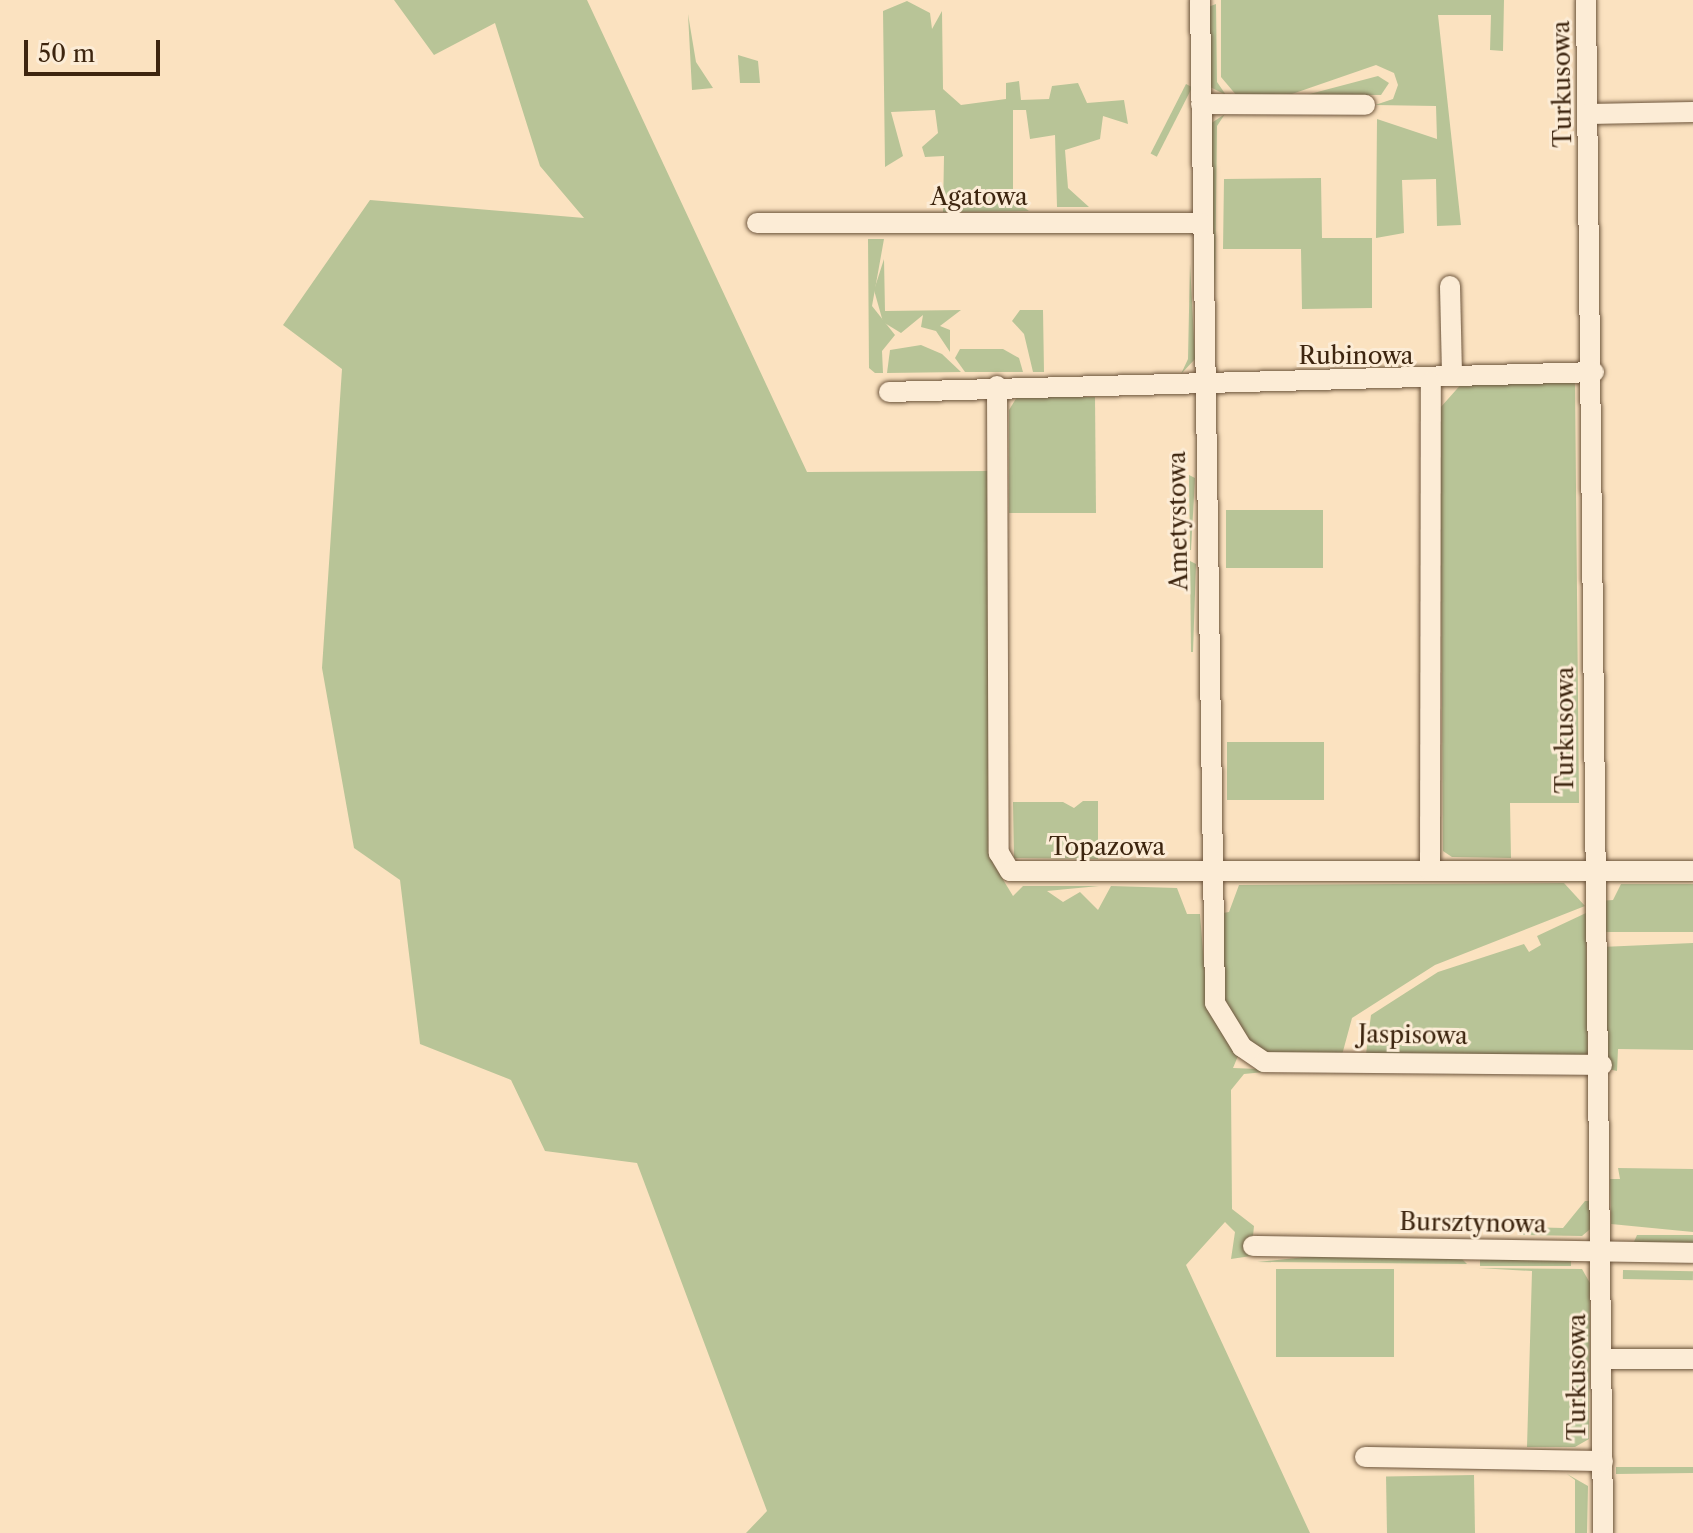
<!DOCTYPE html>
<style>
body{margin:0}
#map{position:relative;width:1693px;height:1533px;overflow:hidden;background:#fbe2c0;font-family:"Libre Caslon Text",serif}
div>[style]{position:absolute}
[style*='--x']{left:calc(var(--x)*1px);top:calc(var(--y)*1px);width:calc(var(--w)*1px);rotate:calc(var(--a)*1deg)}
.green>*{inset:0;background:#b8c497;transform-origin:0 0}
.roads{filter:drop-shadow(0 0 2px #6c543b) drop-shadow(0 0 2px #6c543b)}
.street>*{height:20px;margin:-10px;padding:0 10px;transform-origin:10px;border-radius:10px;background:#fcecd6}
span{translate:-50% -50%;white-space:nowrap;text-align:center;line-height:1.15;-webkit-text-stroke:6px #fcecd6;paint-order:stroke}
.street-label{font-size:24px;color:#3d250f}
.scale{position:absolute;left:24px;top:40px;width:136px;height:36px;box-sizing:border-box;border:4px solid #3d250f;border-top:0;padding-left:10px;font-size:24px;line-height:28px;white-space:nowrap;color:#3d250f;-webkit-text-stroke:6px #fcecd6;paint-order:stroke}
</style>
<div id="map">
<div class="green">
<i style="clip-path:polygon(394px 0,587px 0,807px 472px,989px 471px,993px 863px,1013px 896px,1023px 886px,1099px 886px,1047px 891px,1063px 902px,1080px 892px,1098px 910px,1111px 886px,1177px 888px,1187px 914px,1200px 914px,1206px 989px,1238px 1056px,1233px 1068px,1284px 1070px,1244px 1074px,1231px 1090px,1232px 1209px,1254px 1226px,1251px 1256px,1231px 1259px,1235px 1232px,1225px 1222px,1186px 1265px,1310px 1533px,746px 1533px,767px 1511px,637px 1163px,545px 1151px,511px 1080px,420px 1044px,400px 880px,354px 848px,322px 668px,342px 369px,283px 325px,370px 200px,584px 218px,540px 166px,495px 23px,434px 55px)"></i>
<i style="clip-path:polygon(1221px 0,1504px 0,1503px 51px,1490px 50px,1491px 15px,1438px 15px,1461px 225px,1437px 226px,1436px 179px,1402px 180px,1404px 233px,1376px 238px,1377px 119px,1437px 139px,1436px 106px,1375px 105px,1393px 99px,1398px 85px,1394px 73px,1376px 65px,1292px 94px,1237px 96px,1221px 77px)"></i>
<i style="clip-path:polygon(907px 1px,930px 13px,932px 29px,942px 11px,943px 89px,961px 105px,1006px 99px,1006px 83px,1019px 81px,1021px 100px,1049px 99px,1052px 86px,1078px 83px,1087px 103px,1124px 100px,1128px 124px,1103px 116px,1100px 139px,1065px 150px,1068px 188px,1089px 207px,1057px 207px,1055px 135px,1030px 139px,1026px 110px,1013px 110px,1013px 200px,1029px 211px,943px 212px,944px 156px,925px 157px,922px 147px,938px 133px,935px 110px,891px 112px,903px 156px,885px 167px,883px 11px)"></i>
<i style="clip-path:polygon(1216px 4px,1217px 82px,1226px 95px,1210px 87px,1208px 7px)"></i>
<i style="clip-path:polygon(688px 14px,696px 62px,713px 88px,692px 90px)"></i>
<i style="clip-path:polygon(738px 55px,758px 61px,760px 83px,740px 83px)"></i>
<i style="clip-path:polygon(1378px 76px,1389px 83px,1381px 95px,1306px 95px)"></i>
<i style="left:1186px;top:84px;width:7px;height:78px;rotate:27deg"></i>
<i style="clip-path:polygon(1225px 114px,1217px 126px,1215px 290px,1210px 124px)"></i>
<i style="clip-path:polygon(1321px 178px,1322px 238px,1372px 238px,1372px 308px,1302px 309px,1301px 249px,1223px 249px,1224px 179px)"></i>
<i style="clip-path:polygon(868px 239px,884px 239px,872px 306px,895px 335px,882px 351px,883px 373px,875px 373px,869px 368px)"></i>
<i style="clip-path:polygon(884px 259px,885px 311px,961px 310px,940px 326px,950px 330px,950px 352px,936px 331px,921px 327px,923px 315px,901px 333px,883px 322px,874px 290px)"></i>
<i style="clip-path:polygon(1190px 263px,1195px 359px,1181px 374px,1188px 359px)"></i>
<i style="clip-path:polygon(1020px 310px,1043px 310px,1044px 372px,1033px 372px,1024px 334px,1012px 321px)"></i>
<i style="clip-path:polygon(921px 345px,942px 354px,961px 372px,887px 373px,890px 350px)"></i>
<i style="clip-path:polygon(960px 349px,1003px 349px,1019px 358px,1023px 372px,965px 372px,955px 358px)"></i>
<i style="clip-path:polygon(1575px 380px,1579px 803px,1510px 803px,1511px 858px,1452px 857px,1443px 851px,1440px 408px,1464px 381px)"></i>
<i style="clip-path:polygon(1017px 397px,1095px 397px,1096px 513px,1009px 513px,1009px 410px)"></i>
<i style="clip-path:polygon(1189px 475px,1195px 478px,1191px 550px,1190px 550px)"></i>
<i style="left:1323px;top:510px;width:58px;height:97px;rotate:90deg"></i>
<i style="clip-path:polygon(1190px 561px,1196px 564px,1193px 652px,1191px 652px)"></i>
<i style="left:1227px;top:742px;width:97px;height:58px"></i>
<i style="clip-path:polygon(1083px 801px,1098px 801px,1098px 859px,1014px 858px,1013px 802px,1063px 802px,1074px 808px)"></i>
<i style="clip-path:polygon(1564px 883px,1585px 906px,1435px 965px,1352px 1018px,1342px 1055px,1260px 1053px,1226px 1013px,1217px 914px,1229px 912px,1239px 885px)"></i>
<i style="clip-path:polygon(1621px 884px,1693px 884px,1693px 932px,1601px 932px,1599px 901px,1613px 900px)"></i>
<i style="clip-path:polygon(1586px 913px,1588px 1056px,1366px 1054px,1371px 1015px,1438px 972px,1524px 944px,1529px 952px,1541px 945px,1537px 936px)"></i>
<i style="clip-path:polygon(1693px 943px,1693px 1050px,1618px 1049px,1617px 1071px,1608px 1069px,1601px 947px)"></i>
<i style="clip-path:polygon(1618px 1168px,1693px 1169px,1693px 1232px,1611px 1224px,1610px 1179px,1620px 1179px)"></i>
<i style="clip-path:polygon(1585px 1201px,1593px 1201px,1595px 1225px,1582px 1236px,1519px 1235px,1519px 1227px,1563px 1228px)"></i>
<i style="clip-path:polygon(1637px 1235px,1693px 1235px,1693px 1245px,1633px 1244px)"></i>
<i style="clip-path:polygon(1315px 1256px,1461px 1258px,1467px 1264px,1257px 1262px)"></i>
<i style="left:1480px;top:1259px;width:91px;height:7px"></i>
<i style="left:1276px;top:1269px;width:118px;height:88px"></i>
<i style="clip-path:polygon(1582px 1269px,1590px 1283px,1589px 1439px,1575px 1447px,1527px 1447px,1532px 1271px,1478px 1268px)"></i>
<i style="left:1623px;top:1270px;width:70px;height:9px;rotate:1deg"></i>
<i style="clip-path:polygon(1616px 1467px,1693px 1467px,1693px 1473px,1616px 1474px)"></i>
<i style="clip-path:polygon(1567px 1474px,1588px 1486px,1587px 1533px,1575px 1533px,1575px 1480px)"></i>
<i style="left:1474px;top:1475px;width:58px;height:88px;rotate:89deg"></i>
</div>
<div class="roads">
<div class="street">
<i style="--x:1200;--y:0;--w:1003;--a:89.14"></i>
<i style="--x:1215;--y:1003;--w:52;--a:58.5"></i>
<i style="--x:1242;--y:1047;--w:27;--a:34"></i>
<i style="--x:1264;--y:1062;--w:338;--a:0.5"></i>
<i style="--x:1586;--y:0;--w:1533;--a:89.36"></i>
<i style="--x:1201;--y:104;--w:164;--a:0.3"></i>
<i style="--x:1589;--y:114;--w:104;--a:-1.1"></i>
<i style="--x:757;--y:223;--w:445;--a:0"></i>
<i style="--x:1450;--y:286;--w:89;--a:88.7"></i>
<i style="--x:997;--y:386;--w:467;--a:89.8"></i>
<i style="--x:999;--y:853;--w:21;--a:59"></i>
<i style="--x:1010;--y:871;--w:683;--a:0"></i>
<i style="--x:889;--y:392;--w:705;--a:-1.62"></i>
<i style="--x:1430;--y:871;--w:489;--a:-89.9"></i>
<i style="--x:1253;--y:1246;--w:440;--a:0.9"></i>
<i style="--x:1605;--y:1359;--w:88;--a:0"></i>
<i style="--x:1365;--y:1457;--w:238;--a:1"></i>
</div>
</div>
<div class="street-label">
<span style="left:1562px;top:84px;rotate:-91deg">Turkusowa</span>
<span style="left:979px;top:197px">Agatowa</span>
<span style="left:1356px;top:356px">Rubinowa</span>
<span style="left:1178px;top:521px;rotate:-91deg">Ametystowa</span>
<span style="left:1565px;top:730px;rotate:-90deg">Turkusowa</span>
<span style="left:1107px;top:847px">Topazowa</span>
<span style="left:1413px;top:1035px;rotate:1deg">Jaspisowa</span>
<span style="left:1473px;top:1223px;rotate:1deg">Bursztynowa</span>
<span style="left:1577px;top:1377px;rotate:-90deg">Turkusowa</span>
</div>
<div class="scale">50 m</div>
</div>
